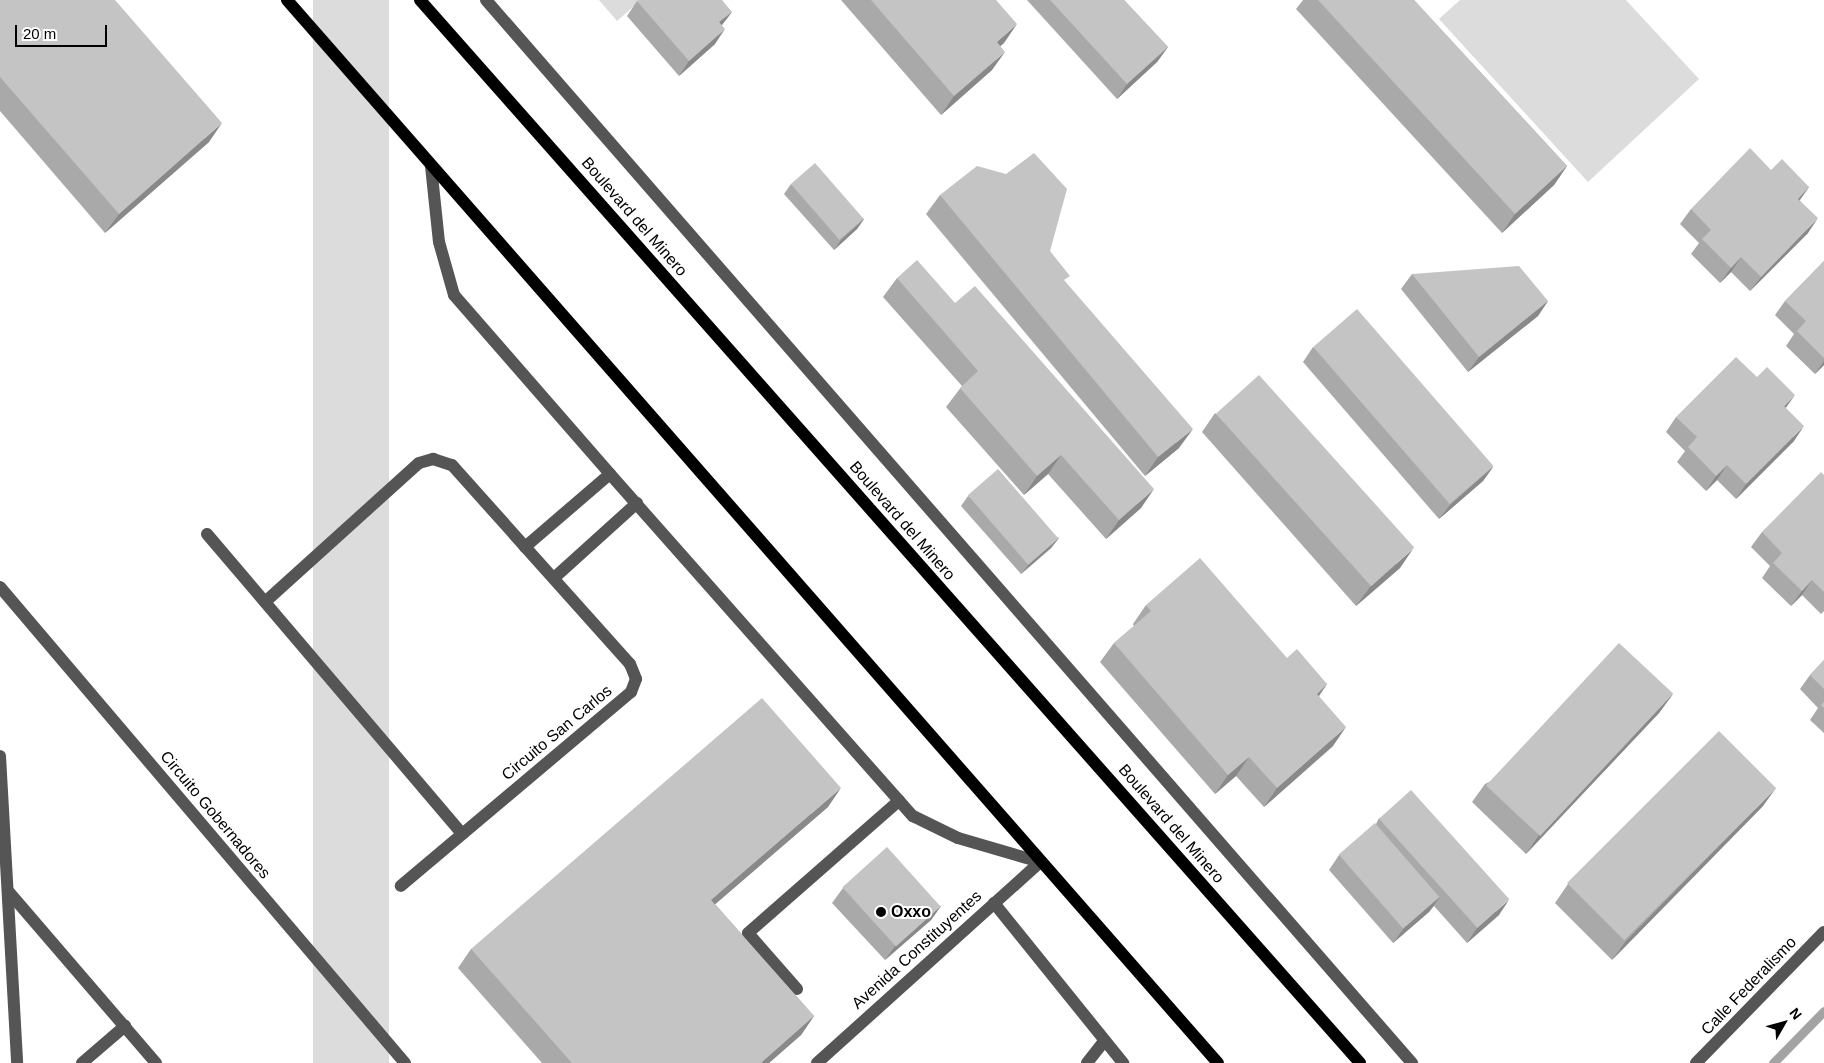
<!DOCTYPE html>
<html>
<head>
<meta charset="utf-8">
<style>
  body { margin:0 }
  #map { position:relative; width:1824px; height:1063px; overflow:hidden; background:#fff; font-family:Helvetica,sans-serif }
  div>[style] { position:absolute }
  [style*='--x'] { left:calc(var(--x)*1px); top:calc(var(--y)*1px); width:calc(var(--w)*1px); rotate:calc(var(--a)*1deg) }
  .green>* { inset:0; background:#dcdcdc; transform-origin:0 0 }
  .stream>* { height:9px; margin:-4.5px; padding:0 4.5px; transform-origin:4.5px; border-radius:4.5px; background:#a3a3a3 }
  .minor>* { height:12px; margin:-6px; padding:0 6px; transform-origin:6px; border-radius:6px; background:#555 }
  .major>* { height:12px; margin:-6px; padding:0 6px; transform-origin:6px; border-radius:6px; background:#000 }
  .wall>* { inset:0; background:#a9a9a9 }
  .shaded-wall>* { inset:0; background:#898989 }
  .building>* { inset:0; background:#c4c4c4; transform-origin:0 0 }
  .dots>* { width:14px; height:14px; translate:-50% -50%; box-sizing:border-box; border:2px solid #fff; border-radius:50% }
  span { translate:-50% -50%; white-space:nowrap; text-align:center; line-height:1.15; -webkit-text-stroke:4px #fff; paint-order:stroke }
  .street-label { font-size:16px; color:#000 }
  .poi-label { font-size:16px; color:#000; font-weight:700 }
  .left { translate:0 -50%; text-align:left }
  .north { position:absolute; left:1759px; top:998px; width:50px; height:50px; -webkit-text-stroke:4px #fff; paint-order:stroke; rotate:52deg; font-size:14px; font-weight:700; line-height:20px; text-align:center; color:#000 }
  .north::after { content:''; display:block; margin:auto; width:18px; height:22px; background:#000; clip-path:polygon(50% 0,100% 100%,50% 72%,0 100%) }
  .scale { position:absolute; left:15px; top:25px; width:92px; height:22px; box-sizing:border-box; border:2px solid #000; border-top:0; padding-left:6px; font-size:15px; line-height:18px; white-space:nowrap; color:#000; -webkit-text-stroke:4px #fff; paint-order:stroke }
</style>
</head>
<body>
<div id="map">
  <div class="green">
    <div style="left:313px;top:0;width:76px;height:1411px"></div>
    <div style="clip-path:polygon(599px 0,641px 0,617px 21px)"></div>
    <div style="clip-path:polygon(1460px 0,1626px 0,1699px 79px,1588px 182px,1439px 19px)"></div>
  </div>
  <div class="stream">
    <div style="--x:1773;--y:1063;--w:73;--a:-45.6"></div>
  </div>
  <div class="minor">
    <div style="--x:486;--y:0;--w:1410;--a:48.94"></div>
    <div style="--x:431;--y:166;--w:76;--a:84"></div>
    <div style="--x:439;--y:242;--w:55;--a:74.2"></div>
    <div style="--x:454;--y:295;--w:237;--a:48.9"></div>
    <div style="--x:610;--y:474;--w:457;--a:48.5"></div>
    <div style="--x:913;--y:816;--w:50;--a:26.1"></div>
    <div style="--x:958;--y:838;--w:85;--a:16.3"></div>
    <div style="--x:207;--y:534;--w:394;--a:49.6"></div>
    <div style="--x:525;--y:547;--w:112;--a:-40.7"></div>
    <div style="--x:554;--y:578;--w:112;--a:-42.1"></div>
    <div style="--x:0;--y:587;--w:625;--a:49.61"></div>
    <div style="--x:265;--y:602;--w:207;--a:-42.1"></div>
    <div style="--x:419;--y:463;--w:15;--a:-16"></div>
    <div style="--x:433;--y:459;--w:20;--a:18"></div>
    <div style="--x:452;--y:465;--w:267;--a:48.2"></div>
    <div style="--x:630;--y:664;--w:16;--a:68"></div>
    <div style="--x:636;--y:679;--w:14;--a:111"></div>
    <div style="--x:631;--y:692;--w:301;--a:139.9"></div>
    <div style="--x:0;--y:756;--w:307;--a:86.8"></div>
    <div style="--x:8;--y:891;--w:227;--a:49.3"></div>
    <div style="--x:994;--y:903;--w:206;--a:51.1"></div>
    <div style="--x:797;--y:989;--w:74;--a:-131.2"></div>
    <div style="--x:748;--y:933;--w:201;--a:-41.2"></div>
    <div style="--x:82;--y:1063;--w:57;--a:-40.7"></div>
    <div style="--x:817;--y:1063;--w:300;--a:-42"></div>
    <div style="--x:1087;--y:1063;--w:28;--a:-52"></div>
    <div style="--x:1696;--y:1063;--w:183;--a:-45.7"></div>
  </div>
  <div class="major">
    <div style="--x:287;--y:0;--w:1413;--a:48.79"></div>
    <div style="--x:420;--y:0;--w:1419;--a:48.51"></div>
  </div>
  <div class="wall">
    <div style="clip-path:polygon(0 0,209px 142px,105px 233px,0 111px)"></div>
    <div style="clip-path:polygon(841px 0,996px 0,1004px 43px,1000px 46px,992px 70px,941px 115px)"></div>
    <div style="clip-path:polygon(1027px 0,1124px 0,1168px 47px,1157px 62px,1117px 99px)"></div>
    <div style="clip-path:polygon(1303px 0,1414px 0,1567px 166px,1554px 185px,1502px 233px,1296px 9px)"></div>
    <div style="clip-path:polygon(637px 1px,732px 12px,722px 25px,715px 44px,679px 76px,627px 16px)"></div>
    <div style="clip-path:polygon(1771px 170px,1809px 187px,1800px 200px,1808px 233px,1750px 291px,1731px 272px,1720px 283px,1691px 254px,1699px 243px,1680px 224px,1691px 209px)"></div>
    <div style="clip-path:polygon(791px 184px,864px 219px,857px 229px,834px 250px,784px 194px)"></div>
    <div style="clip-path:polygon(940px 195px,1065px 282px,1179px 448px,1145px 476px,926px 214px)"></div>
    <div style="clip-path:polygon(1824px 261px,1824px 365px,1815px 374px,1786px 346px,1794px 334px,1775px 315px,1785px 301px)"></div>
    <div style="clip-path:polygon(1412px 274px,1548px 301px,1538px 316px,1468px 372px,1401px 289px)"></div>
    <div style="clip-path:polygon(897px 278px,955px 303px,1141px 508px,1106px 539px,1048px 474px,1024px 495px,946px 407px,962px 386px,883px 297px)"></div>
    <div style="clip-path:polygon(1313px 347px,1493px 467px,1483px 481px,1439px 519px,1303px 362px)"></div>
    <div style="clip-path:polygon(1786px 408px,1794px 441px,1736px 499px,1717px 480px,1706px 491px,1677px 462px,1685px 451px,1666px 432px,1676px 417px)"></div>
    <div style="clip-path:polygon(1215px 413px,1400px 568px,1356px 606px,1202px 432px)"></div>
    <div style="clip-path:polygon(1824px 475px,1824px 611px,1821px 614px,1802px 595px,1791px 606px,1762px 578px,1770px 566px,1751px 547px,1762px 532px)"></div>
    <div style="clip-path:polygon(968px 496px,1059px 538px,1051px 548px,1021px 574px,961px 506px)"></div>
    <div style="clip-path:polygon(1146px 605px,1327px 684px,1319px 696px,1333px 746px,1264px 807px,1236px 776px,1215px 794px,1100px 662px,1114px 643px,1134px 626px,1133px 624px)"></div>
    <div style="clip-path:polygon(1824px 660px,1824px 733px,1810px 720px,1818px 708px,1800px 689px,1810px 675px)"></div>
    <div style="clip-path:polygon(1673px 694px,1659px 713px,1526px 854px,1472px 802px,1485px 784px)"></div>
    <div style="clip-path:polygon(1763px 806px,1612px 960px,1555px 903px,1568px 884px)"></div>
    <div style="clip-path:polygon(828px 807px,715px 904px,814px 1016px,801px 1035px,769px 1063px,542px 1063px,458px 968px,471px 949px)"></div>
    <div style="clip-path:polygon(1379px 818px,1499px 915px,1467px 943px,1434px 906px,1429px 912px,1393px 943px,1329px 870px,1339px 855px,1376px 824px)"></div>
    <div style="clip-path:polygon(843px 888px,941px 906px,931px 920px,885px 960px,832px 903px)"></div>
  </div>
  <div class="shaded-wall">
    <div style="clip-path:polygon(732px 12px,721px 26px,719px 22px)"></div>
    <div style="clip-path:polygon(1017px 24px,1004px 43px,983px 61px,997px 42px)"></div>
    <div style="clip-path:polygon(725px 29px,715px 44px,679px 76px,689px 61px)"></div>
    <div style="clip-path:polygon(1168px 47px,1157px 62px,1117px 99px,1127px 84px)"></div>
    <div style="clip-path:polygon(1005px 52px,992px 70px,941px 115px,954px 96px)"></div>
    <div style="clip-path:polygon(222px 123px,209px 142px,105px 233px,119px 214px)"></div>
    <div style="clip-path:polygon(1567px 166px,1554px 185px,1502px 233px,1515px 214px)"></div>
    <div style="clip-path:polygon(1809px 187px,1799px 201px,1798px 199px)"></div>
    <div style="clip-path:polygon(1818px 218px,1808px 233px,1750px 291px,1761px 277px)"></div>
    <div style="clip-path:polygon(864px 219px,857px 229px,834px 250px,841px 240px)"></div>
    <div style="clip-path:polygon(1741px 257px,1731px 272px,1720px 283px,1731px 268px)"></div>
    <div style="clip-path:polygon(1548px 301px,1538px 316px,1468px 372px,1479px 357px)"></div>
    <div style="clip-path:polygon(1824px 361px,1824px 365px,1815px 374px)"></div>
    <div style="clip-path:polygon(1795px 395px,1785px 409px,1784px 406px)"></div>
    <div style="clip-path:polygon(1804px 426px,1794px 441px,1736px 499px,1746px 484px)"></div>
    <div style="clip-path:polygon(1193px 429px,1179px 448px,1145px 476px,1158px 457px)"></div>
    <div style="clip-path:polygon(1061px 455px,1048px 474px,1024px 495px,1037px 476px)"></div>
    <div style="clip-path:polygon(1727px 465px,1717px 480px,1706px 491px,1716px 476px)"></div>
    <div style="clip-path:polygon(1493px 467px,1483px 481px,1439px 519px,1450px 505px)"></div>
    <div style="clip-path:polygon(1154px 489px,1141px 508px,1106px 539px,1119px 520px)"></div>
    <div style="clip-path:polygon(1059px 538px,1051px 548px,1021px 574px,1029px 564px)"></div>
    <div style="clip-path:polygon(1413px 549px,1400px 568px,1356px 606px,1370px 587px)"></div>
    <div style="clip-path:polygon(1812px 580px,1802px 595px,1791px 606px,1802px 591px)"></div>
    <div style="clip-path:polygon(1327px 684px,1314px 703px,1317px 694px)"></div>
    <div style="clip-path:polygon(1673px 694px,1659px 713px,1526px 854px,1539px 835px)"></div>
    <div style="clip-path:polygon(1346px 727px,1333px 746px,1264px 807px,1277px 788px)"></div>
    <div style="clip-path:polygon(1249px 757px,1236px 776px,1215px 794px,1228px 775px)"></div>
    <div style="clip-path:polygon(841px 788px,828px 807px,698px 919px,711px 900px)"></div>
    <div style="clip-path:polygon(1776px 788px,1763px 806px,1612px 960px,1626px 941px)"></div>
    <div style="clip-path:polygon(1440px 897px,1429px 912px,1393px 943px,1404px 928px)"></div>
    <div style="clip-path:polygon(1509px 900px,1499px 915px,1467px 943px,1477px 928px)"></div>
    <div style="clip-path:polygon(941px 906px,931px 920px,885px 960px,895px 946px)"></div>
    <div style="clip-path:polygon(814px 1016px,801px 1035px,769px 1063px,761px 1063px)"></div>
  </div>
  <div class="building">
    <div style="clip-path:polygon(0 0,115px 0,222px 123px,119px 214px,0 77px)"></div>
    <div style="clip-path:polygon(639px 0,722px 0,732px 12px,719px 22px,725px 29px,689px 61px,637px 1px)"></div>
    <div style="clip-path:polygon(871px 0,996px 0,1017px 24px,997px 42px,1005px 52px,954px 96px)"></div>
    <div style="clip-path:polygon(1050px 0,1124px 0,1168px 47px,1127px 84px)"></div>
    <div style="clip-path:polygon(1318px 0,1414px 0,1567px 166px,1515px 214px)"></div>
    <div style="clip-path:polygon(1750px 148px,1771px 170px,1782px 159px,1809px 187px,1798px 199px,1818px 218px,1761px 277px,1741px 257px,1731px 268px,1702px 239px,1711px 230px,1691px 209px)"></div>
    <div style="clip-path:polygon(1034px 153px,1067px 189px,1050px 251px,1070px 276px,1064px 280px,1193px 429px,1158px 457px,940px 195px,977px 166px,1006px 174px)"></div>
    <div style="left:815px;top:163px;width:74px;height:32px;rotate:49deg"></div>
    <div style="clip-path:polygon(917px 260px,955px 303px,975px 286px,1154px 489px,1119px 520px,1061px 455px,1037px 476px,960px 388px,978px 371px,897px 278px)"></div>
    <div style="clip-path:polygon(1824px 261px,1824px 358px,1797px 331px,1806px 321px,1785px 301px)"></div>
    <div style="clip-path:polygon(1519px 266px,1548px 301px,1479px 357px,1412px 274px)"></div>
    <div style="left:1357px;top:309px;width:208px;height:58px;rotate:49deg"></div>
    <div style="clip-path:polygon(1736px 357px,1757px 377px,1767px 367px,1795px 395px,1784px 406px,1804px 426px,1746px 484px,1727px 465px,1716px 476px,1688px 447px,1697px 437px,1676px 417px)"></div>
    <div style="left:1259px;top:375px;width:232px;height:58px;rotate:48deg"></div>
    <div style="left:998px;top:469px;width:92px;height:40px;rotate:49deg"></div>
    <div style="clip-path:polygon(1821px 472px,1824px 475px,1824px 592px,1812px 580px,1802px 591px,1773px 563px,1782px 553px,1762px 532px)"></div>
    <div style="clip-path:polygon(1200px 558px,1287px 658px,1297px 649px,1327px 684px,1317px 694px,1346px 727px,1277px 788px,1249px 757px,1228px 775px,1114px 643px,1151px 611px,1146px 605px)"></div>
    <div style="left:1619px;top:643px;width:74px;height:195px;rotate:43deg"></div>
    <div style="clip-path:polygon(1824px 660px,1824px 689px,1810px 675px)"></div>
    <div style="clip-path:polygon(762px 698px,841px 788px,711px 900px,814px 1016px,761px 1063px,572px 1063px,471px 949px)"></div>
    <div style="clip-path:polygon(1824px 702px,1824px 708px,1821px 705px)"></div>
    <div style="left:1719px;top:731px;width:81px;height:215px;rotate:45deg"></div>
    <div style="left:1411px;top:790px;width:147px;height:43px;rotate:48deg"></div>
    <div style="left:1375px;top:823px;width:98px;height:48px;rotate:49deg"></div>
    <div style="left:887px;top:847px;width:80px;height:60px;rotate:48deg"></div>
  </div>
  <div class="dots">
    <div style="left:881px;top:912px;background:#000"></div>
  </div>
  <div class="street-label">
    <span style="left:634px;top:217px;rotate:49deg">Boulevard del Minero</span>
    <span style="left:902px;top:521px;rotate:49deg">Boulevard del Minero</span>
    <span style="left:557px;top:733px;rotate:-40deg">Circuito San Carlos</span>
    <span style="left:215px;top:815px;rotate:50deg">Circuito Gobernadores</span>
    <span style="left:1171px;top:824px;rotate:49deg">Boulevard del Minero</span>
    <span style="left:917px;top:950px;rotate:-42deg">Avenida Constituyentes</span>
    <span style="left:1749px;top:986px;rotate:-46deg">Calle Federalismo</span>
  </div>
  <div class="poi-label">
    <span class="left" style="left:891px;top:912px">Oxxo</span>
  </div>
  <div class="north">N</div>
  <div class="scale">20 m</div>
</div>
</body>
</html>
